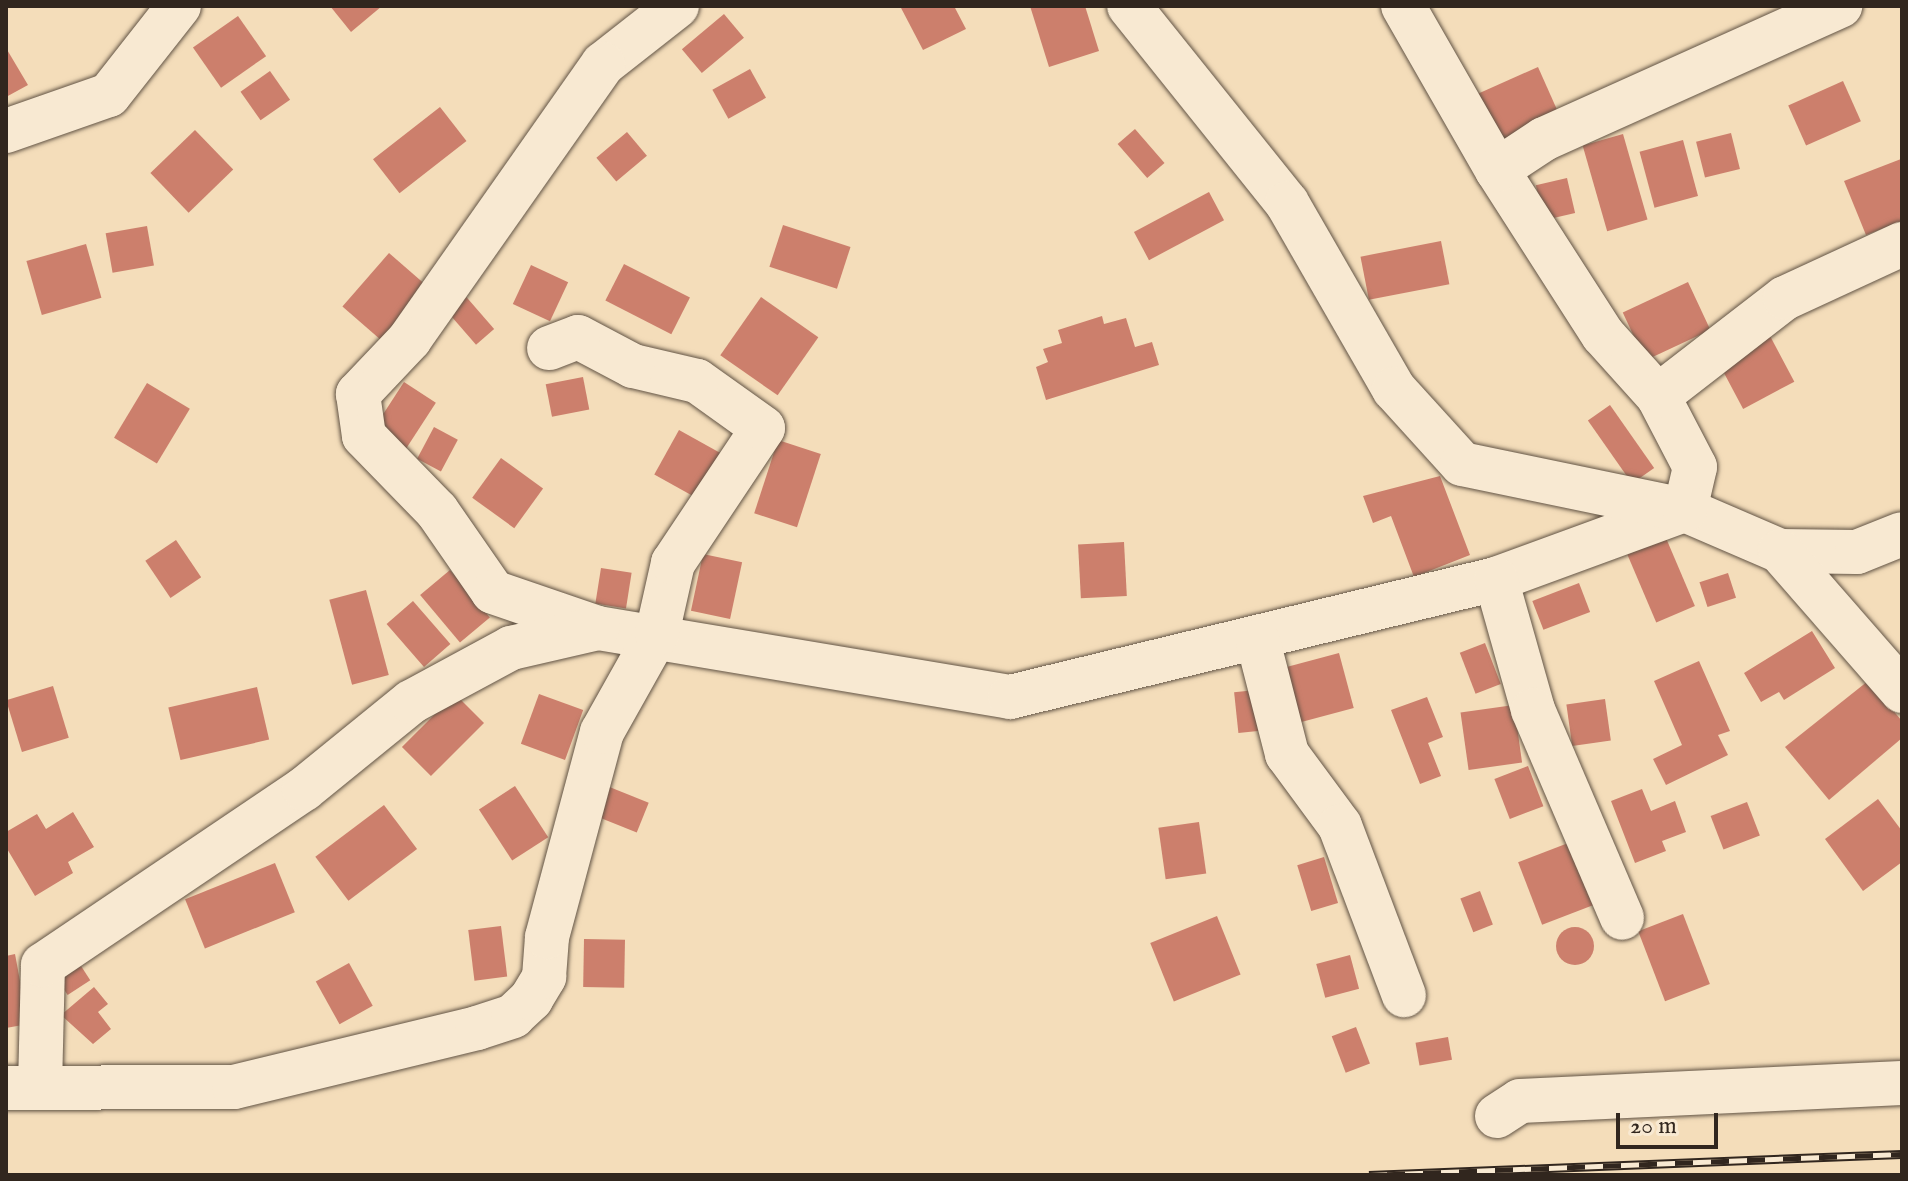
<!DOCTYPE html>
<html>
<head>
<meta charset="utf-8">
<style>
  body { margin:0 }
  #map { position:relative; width:1908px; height:1181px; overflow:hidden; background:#f4ddba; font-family:"IM FELL English",serif }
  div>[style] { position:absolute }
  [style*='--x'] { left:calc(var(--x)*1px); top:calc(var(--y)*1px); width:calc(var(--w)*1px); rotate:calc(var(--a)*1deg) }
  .building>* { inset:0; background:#cc7f6c; transform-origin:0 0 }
  .round { border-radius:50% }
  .roads { filter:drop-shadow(0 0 2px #625445) drop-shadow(0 0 2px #625445) }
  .minor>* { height:44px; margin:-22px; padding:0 22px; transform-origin:22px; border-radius:22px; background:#f8e9d2 }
  .rail>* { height:9px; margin-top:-4.5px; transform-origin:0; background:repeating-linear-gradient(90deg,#f8e9d2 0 18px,#31261e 0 36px); box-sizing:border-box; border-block:2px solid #31261e }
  span { translate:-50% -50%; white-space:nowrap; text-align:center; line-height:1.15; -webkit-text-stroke:7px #f8e9d2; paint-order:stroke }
  .frame { position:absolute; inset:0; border:8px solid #31261e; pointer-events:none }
  .scale { position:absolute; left:1616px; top:1113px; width:102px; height:36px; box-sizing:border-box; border:4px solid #31261e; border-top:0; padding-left:10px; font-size:24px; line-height:28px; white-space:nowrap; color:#31261e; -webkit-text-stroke:6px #f8e9d2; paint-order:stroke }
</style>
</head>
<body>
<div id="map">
  <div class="building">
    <div style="clip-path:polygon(330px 6px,382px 6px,351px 32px)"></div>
    <div style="clip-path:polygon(900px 6px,954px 6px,966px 29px,923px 50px)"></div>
    <div style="clip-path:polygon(1030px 6px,1085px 6px,1099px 51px,1049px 67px)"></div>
    <div style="left:724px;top:14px;width:31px;height:55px;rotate:50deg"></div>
    <div style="left:238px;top:16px;width:49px;height:55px;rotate:55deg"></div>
    <div style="clip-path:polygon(6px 48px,28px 85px,6px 97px)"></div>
    <div style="left:1538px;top:67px;width:52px;height:67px;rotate:66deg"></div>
    <div style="left:750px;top:69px;width:33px;height:43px;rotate:61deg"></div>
    <div style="left:270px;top:71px;width:35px;height:36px;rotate:55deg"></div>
    <div style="left:1843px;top:81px;width:44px;height:60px;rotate:66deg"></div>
    <div style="left:440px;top:107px;width:43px;height:85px;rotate:52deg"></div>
    <div style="left:1135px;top:129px;width:45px;height:23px;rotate:49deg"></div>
    <div style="left:195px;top:130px;width:55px;height:62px;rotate:46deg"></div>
    <div style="left:627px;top:132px;width:31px;height:40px;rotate:50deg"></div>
    <div style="left:1731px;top:133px;width:37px;height:36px;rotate:76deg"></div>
    <div style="left:1623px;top:134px;width:89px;height:42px;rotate:74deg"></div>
    <div style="left:1683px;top:140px;width:58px;height:45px;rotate:75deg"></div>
    <div style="clip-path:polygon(1901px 159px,1902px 221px,1866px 235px,1844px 181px)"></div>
    <div style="left:1567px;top:178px;width:36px;height:32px;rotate:77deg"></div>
    <div style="left:1209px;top:192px;width:32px;height:85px;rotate:62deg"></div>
    <div style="left:783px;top:225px;width:71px;height:44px;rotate:18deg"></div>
    <div style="left:147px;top:226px;width:40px;height:42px;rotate:80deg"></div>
    <div style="left:1441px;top:241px;width:44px;height:82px;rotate:79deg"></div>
    <div style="left:86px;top:244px;width:56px;height:62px;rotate:74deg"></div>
    <div style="left:389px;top:253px;width:56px;height:71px;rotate:41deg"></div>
    <div style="left:624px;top:264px;width:74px;height:41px;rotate:27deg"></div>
    <div style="left:531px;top:265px;width:41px;height:43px;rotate:25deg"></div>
    <div style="left:1688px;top:282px;width:53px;height:72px;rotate:65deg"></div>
    <div style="left:462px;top:292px;width:49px;height:24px;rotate:49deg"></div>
    <div style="left:761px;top:297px;width:70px;height:71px;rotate:35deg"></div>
    <div style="clip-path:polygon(1102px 316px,1104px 324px,1126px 318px,1135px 347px,1152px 342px,1159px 365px,1046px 400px,1036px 367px,1048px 362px,1043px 349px,1062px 343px,1058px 330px)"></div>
    <div style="left:1769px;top:334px;width:54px;height:58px;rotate:62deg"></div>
    <div style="left:583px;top:377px;width:33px;height:38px;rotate:79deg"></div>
    <div style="left:404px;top:382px;width:38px;height:56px;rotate:33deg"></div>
    <div style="left:147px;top:383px;width:50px;height:64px;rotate:31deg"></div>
    <div style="left:1610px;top:405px;width:77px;height:27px;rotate:55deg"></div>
    <div style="left:434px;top:427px;width:27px;height:36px;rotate:28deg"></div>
    <div style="left:679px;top:430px;width:56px;height:51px;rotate:29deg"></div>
    <div style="left:778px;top:440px;width:45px;height:77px;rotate:18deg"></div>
    <div style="left:501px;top:458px;width:52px;height:49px;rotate:36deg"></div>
    <div style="clip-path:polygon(1440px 476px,1470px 555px,1414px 577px,1391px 516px,1373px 523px,1363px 496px)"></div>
    <div style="left:1666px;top:538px;width:74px;height:42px;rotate:67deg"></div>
    <div style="left:176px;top:540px;width:45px;height:37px;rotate:56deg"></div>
    <div style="left:1124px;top:542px;width:54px;height:46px;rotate:87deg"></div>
    <div style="left:703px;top:554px;width:40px;height:58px;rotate:12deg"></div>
    <div style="left:601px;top:568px;width:31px;height:36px;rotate:9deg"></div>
    <div style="left:450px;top:570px;width:62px;height:39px;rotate:50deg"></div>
    <div style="left:1728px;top:573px;width:26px;height:30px;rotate:72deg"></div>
    <div style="left:1579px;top:583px;width:31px;height:50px;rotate:69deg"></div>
    <div style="left:366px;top:590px;width:88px;height:38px;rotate:75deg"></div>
    <div style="left:413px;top:601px;width:57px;height:35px;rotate:49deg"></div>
    <div style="clip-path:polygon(1812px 631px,1835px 668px,1784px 700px,1779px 692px,1761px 702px,1744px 673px)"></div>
    <div style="left:1485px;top:643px;width:44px;height:27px;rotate:69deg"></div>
    <div style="left:1339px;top:653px;width:57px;height:61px;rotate:75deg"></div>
    <div style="clip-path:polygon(1699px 661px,1730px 731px,1718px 735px,1728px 755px,1666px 785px,1653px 759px,1682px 745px,1654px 681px)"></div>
    <div style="clip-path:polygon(1868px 681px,1902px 721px,1902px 738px,1829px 800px,1785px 747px)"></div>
    <div style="left:53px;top:686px;width:54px;height:49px;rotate:73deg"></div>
    <div style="left:257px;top:687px;width:54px;height:91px;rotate:77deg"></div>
    <div style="left:1256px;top:690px;width:41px;height:22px;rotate:84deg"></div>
    <div style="left:455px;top:694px;width:41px;height:75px;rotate:45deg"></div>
    <div style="left:539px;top:694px;width:47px;height:53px;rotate:20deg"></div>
    <div style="clip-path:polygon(1427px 697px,1443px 737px,1428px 743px,1441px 776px,1420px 784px,1391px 710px)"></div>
    <div style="left:1605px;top:699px;width:42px;height:39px;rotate:82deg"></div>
    <div style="left:1514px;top:705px;width:58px;height:54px;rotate:82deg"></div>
    <div style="left:1528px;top:766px;width:43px;height:36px;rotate:69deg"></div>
    <div style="left:515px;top:786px;width:61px;height:43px;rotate:57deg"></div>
    <div style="left:607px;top:786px;width:45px;height:32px;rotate:22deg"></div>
    <div style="clip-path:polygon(1642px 789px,1651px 811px,1675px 801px,1686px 832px,1662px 841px,1666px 851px,1635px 863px,1611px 801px)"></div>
    <div style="clip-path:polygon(1878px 799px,1902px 831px,1902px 862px,1863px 891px,1825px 839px)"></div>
    <div style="left:1747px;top:802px;width:36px;height:39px;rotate:69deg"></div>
    <div style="left:384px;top:805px;width:55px;height:86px;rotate:53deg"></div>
    <div style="clip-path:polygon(73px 812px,94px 847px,68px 862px,73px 873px,35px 896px,6px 847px,6px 832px,37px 814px,46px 829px)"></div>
    <div style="left:1199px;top:822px;width:52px;height:41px;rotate:82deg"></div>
    <div style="left:1576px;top:840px;width:67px;height:62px;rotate:69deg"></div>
    <div style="left:1324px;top:857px;width:48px;height:28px;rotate:73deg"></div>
    <div style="left:275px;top:863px;width:53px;height:97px;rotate:68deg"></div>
    <div style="left:1480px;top:891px;width:36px;height:21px;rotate:69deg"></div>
    <div style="left:1683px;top:914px;width:75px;height:48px;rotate:69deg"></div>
    <div style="left:1217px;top:916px;width:63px;height:72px;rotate:68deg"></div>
    <div style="left:501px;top:926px;width:51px;height:33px;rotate:83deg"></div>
    <div class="round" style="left:1556px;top:927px;width:38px;height:38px"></div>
    <div style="left:584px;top:939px;width:41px;height:48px;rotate:1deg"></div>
    <div style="clip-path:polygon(15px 954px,28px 1024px,6px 1028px,6px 956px)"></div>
    <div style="left:1350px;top:955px;width:35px;height:35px;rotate:75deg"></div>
    <div style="left:349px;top:963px;width:49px;height:38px;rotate:61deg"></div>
    <div style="left:81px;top:966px;width:17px;height:27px;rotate:57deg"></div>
    <div style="clip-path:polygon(94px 987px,108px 1004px,98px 1012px,111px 1029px,93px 1044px,61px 1015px)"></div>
    <div style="left:1356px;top:1027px;width:39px;height:26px;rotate:69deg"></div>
    <div style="left:1448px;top:1037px;width:23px;height:33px;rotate:80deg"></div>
  </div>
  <div class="roads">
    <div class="minor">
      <div style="--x:677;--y:6;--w:94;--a:141.9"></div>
      <div style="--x:603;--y:64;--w:336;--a:125.1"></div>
      <div style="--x:410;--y:339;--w:76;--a:133.4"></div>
      <div style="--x:358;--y:394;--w:42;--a:81.9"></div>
      <div style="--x:364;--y:436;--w:105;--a:45.8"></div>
      <div style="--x:437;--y:511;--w:98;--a:55.3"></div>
      <div style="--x:493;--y:592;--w:111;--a:18.9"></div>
      <div style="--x:598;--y:628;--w:418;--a:9.5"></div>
      <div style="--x:1010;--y:697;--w:500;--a:-13.65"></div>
      <div style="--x:1496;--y:579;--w:201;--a:-20.1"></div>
      <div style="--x:1685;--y:510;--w:103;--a:23.3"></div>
      <div style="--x:1780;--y:551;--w:77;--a:0.7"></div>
      <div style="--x:1857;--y:552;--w:48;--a:-21.8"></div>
      <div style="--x:1129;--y:6;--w:253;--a:51.3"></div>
      <div style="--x:1287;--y:203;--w:215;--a:60.1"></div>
      <div style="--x:1394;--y:389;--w:101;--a:47.8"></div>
      <div style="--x:1462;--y:464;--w:228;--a:11.7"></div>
      <div style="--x:1685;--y:510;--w:44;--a:-76.9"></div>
      <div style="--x:1695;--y:467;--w:80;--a:-117.5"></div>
      <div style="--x:1658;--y:396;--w:82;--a:-132"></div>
      <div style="--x:1603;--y:335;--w:196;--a:-122.7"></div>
      <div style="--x:1497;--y:170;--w:189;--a:-119.8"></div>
      <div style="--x:6;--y:131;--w:109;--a:-19.3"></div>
      <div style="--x:109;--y:95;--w:113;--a:-51.8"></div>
      <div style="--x:1497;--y:170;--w:56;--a:-33.4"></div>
      <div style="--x:1544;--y:139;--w:325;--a:-24.2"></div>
      <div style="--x:1658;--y:396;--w:160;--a:-37.7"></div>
      <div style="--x:1785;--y:298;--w:129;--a:-24.8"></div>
      <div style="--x:1780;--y:551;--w:186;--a:48.9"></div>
      <div style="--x:1496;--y:579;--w:136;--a:74.2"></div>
      <div style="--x:1533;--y:710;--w:226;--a:66.8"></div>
      <div style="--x:1258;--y:641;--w:117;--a:75.6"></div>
      <div style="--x:1287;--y:754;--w:89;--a:53.6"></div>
      <div style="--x:1340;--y:826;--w:181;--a:69.3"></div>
      <div style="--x:40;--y:1087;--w:122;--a:-88.6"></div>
      <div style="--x:43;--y:965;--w:315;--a:-34"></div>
      <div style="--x:304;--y:789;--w:138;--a:-39.1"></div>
      <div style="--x:411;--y:702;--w:114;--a:-28.4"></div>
      <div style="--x:511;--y:648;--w:89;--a:-12.9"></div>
      <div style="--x:6;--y:1088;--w:228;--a:-0.3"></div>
      <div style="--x:234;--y:1087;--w:250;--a:-13.6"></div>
      <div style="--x:477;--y:1028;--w:38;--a:-18"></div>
      <div style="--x:513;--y:1016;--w:25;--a:-43"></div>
      <div style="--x:531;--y:999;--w:26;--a:-59"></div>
      <div style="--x:544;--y:977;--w:40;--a:-85.7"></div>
      <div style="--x:547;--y:937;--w:212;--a:-75"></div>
      <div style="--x:602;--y:732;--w:112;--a:-60.7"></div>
      <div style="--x:657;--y:634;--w:73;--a:-77.3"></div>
      <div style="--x:673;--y:563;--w:162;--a:-56.3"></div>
      <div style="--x:763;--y:428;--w:81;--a:-144.5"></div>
      <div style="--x:697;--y:381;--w:66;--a:-166.8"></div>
      <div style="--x:633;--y:366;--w:62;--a:-152.2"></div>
      <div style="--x:578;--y:337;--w:31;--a:159"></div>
      <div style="--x:1497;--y:1116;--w:27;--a:-33"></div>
      <div style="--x:1520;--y:1101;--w:382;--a:-2.7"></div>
    </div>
  </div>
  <div class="rail">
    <div style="--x:1369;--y:1175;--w:533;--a:-2.26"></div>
  </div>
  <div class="frame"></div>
  <div class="scale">20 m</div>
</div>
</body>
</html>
